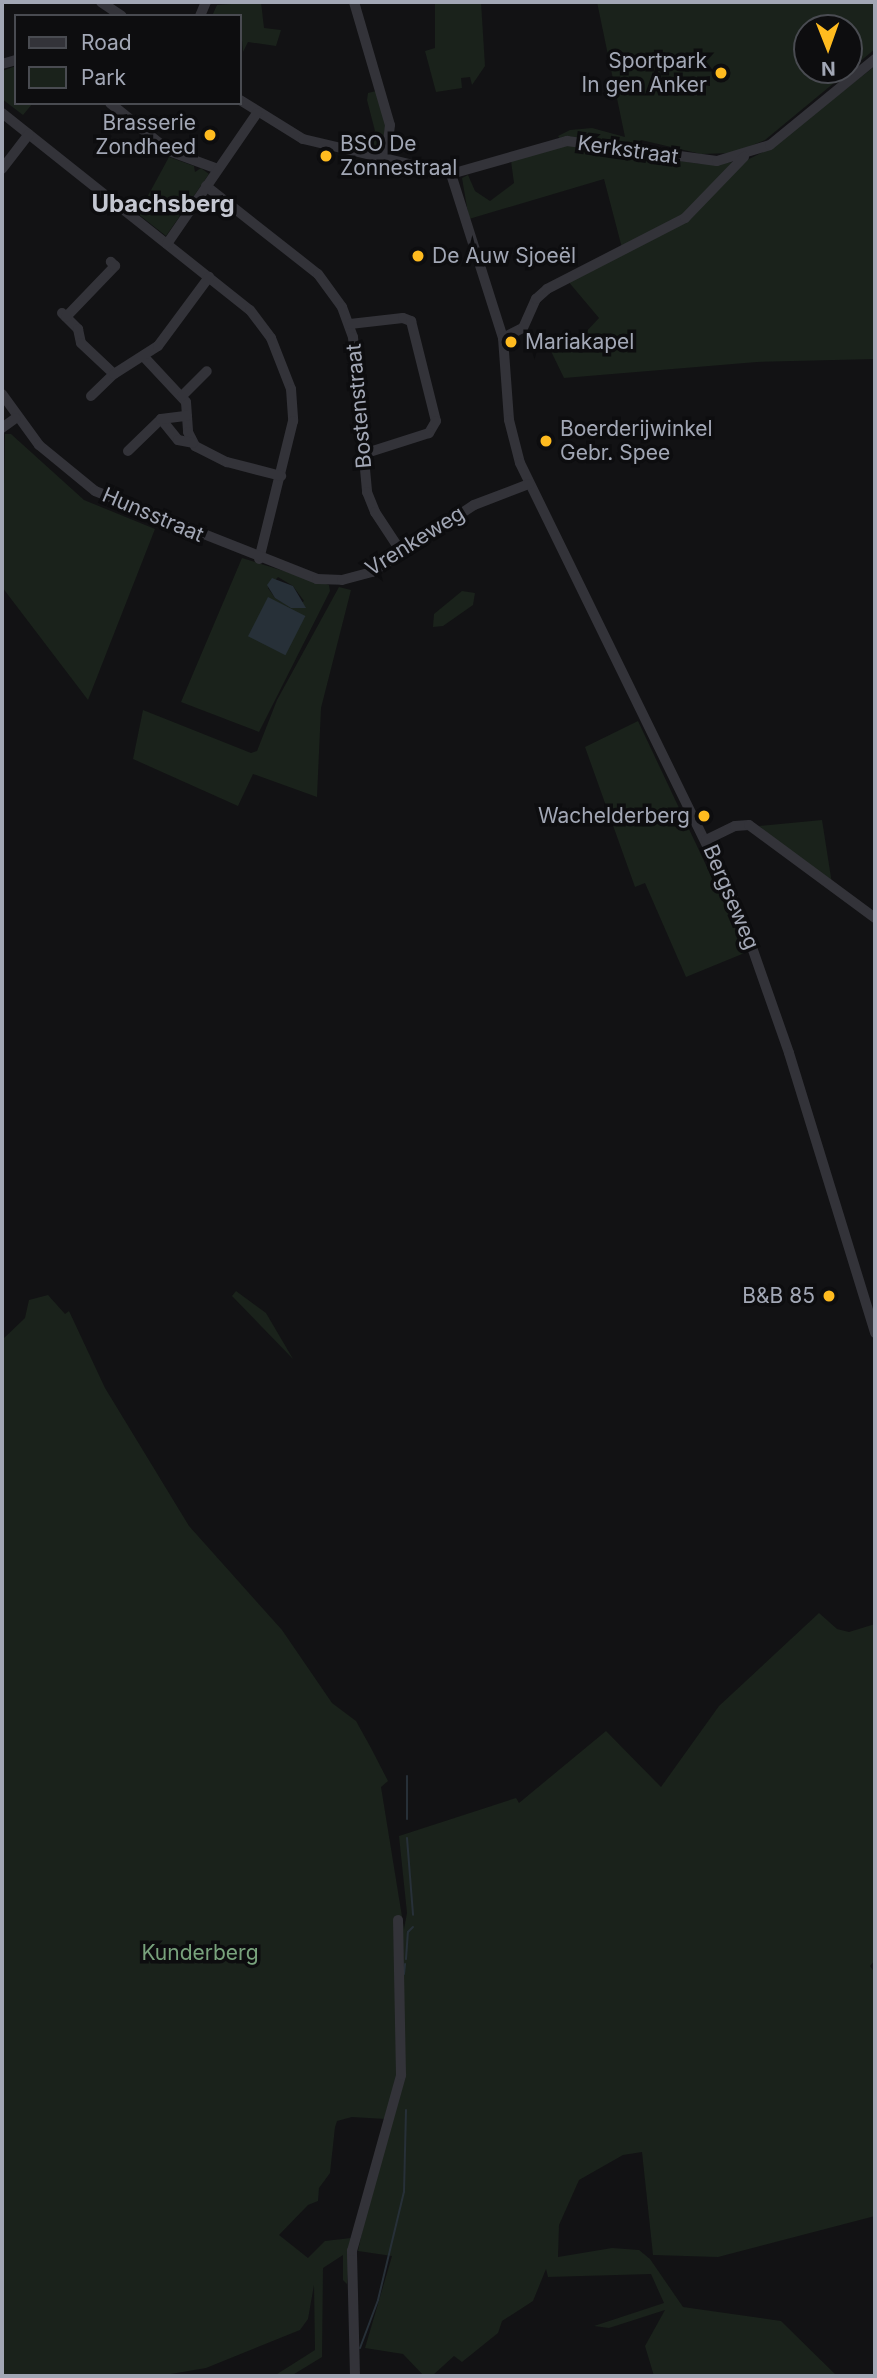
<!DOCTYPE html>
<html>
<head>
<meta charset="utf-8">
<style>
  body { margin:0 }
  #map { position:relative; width:877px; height:2378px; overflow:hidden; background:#121214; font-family:Inter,sans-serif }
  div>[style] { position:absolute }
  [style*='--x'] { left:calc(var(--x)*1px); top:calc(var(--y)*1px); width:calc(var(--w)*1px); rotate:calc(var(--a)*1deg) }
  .green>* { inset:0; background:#1a221b }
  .water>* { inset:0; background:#273038; transform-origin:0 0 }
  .stream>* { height:2px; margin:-1px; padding:0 1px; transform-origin:1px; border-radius:1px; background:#273038 }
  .minor>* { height:10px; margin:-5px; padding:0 5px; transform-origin:5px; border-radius:5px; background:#333339 }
  .dots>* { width:19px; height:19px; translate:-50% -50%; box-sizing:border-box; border:4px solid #0d0d0f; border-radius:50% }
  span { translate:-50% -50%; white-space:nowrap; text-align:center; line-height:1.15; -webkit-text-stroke:7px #0d0d0f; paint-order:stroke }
  .poi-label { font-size:21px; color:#a2a7b5 }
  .right { translate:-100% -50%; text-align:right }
  .left { translate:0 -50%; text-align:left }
  .street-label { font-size:21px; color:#a2a7b5 }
  .park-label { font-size:21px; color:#78a27c }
  .quarter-label { font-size:24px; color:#c4c7d1; font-weight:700 }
  .frame { position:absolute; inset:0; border:4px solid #a2a7b5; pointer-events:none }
  .legend { position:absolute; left:14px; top:14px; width:228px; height:91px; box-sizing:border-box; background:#0d0d0f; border:2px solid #494b51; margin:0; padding:9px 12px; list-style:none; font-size:21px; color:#a2a7b5 }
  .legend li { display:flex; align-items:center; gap:14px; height:35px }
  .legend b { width:35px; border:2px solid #494b51 }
  .north { position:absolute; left:793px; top:14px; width:70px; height:70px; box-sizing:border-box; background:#0d0d0f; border:2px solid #494b51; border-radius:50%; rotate:179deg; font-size:19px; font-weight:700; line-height:28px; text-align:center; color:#a2a7b5 }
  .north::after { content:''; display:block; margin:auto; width:24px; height:32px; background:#ffbb1f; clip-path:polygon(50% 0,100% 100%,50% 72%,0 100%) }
</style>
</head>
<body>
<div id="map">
  <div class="green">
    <div style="clip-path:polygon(261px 2px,264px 28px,281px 30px,276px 46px,248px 42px,243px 52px,240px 16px,212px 16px,217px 5px)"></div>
    <div style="clip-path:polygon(435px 2px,481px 2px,485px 66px,472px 85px,470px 77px,461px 78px,462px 88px,436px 92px,425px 51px,435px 48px)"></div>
    <div style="clip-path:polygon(evenodd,597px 2px,875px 2px,875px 49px,765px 140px,733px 153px,701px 154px,641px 140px,635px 146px,560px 139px,558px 136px,570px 130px,592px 128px,625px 137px,597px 2px,807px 28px,849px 28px,849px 70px,807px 70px,807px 28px)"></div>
    <div style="clip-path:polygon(16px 66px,16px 103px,33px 103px,23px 115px,2px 99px,2px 71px)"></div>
    <div style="clip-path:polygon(875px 66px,875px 359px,757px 362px,564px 378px,547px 343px,584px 334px,599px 318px,567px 280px,667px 232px,741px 163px,769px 149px)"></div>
    <div style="clip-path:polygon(376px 91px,386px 122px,381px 155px,361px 151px,362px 142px,375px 131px,367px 100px,368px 93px)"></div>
    <div style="clip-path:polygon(566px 144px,701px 164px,736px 162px,690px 213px,622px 248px,604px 179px,469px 219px,462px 178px,468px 175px,475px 191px,490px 201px,514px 183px,511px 161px)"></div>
    <div style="clip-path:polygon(169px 157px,194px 166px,195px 172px,201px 168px,209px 174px,166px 236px,138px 214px)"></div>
    <div style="clip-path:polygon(5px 434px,11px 434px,84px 500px,155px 529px,88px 700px,2px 587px)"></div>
    <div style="clip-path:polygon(evenodd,242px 558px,329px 585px,330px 591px,259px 732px,181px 702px,242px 558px,278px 577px,293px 586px,304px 601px,292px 608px,275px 598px,268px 588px,278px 577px)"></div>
    <div style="clip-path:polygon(339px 587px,351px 590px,321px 708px,317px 797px,253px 774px,238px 806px,133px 759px,143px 710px,251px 753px,257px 751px,277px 700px)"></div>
    <div style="clip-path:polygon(462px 591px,475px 593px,473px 605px,443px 626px,433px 627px,434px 614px)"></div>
    <div style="clip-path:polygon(638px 721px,747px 952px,686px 977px,645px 883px,635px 887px,585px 747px)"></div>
    <div style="clip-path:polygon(822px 820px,832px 884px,759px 826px)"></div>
    <div style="clip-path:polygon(236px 1291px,266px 1313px,293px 1359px,232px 1296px)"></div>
    <div style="clip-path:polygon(48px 1295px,65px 1314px,69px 1311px,105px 1388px,189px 1526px,282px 1630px,332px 1703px,356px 1721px,371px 1748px,388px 1781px,381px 1787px,404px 1929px,407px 1913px,399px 1836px,516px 1798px,519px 1803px,606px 1731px,661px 1787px,719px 1706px,819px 1613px,837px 1629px,849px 1632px,875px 1624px,875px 1960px,870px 1966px,875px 1973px,875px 2216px,718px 2257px,653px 2255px,642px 2152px,623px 2155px,579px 2180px,559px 2225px,558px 2257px,612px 2248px,639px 2250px,650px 2259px,683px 2307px,781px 2321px,837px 2376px,654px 2376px,645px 2346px,665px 2310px,609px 2328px,594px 2326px,664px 2303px,651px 2274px,548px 2277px,546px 2269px,533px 2301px,502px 2321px,498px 2333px,462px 2362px,454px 2356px,432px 2376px,424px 2376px,403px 2354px,365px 2348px,392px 2256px,358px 2251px,386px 2119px,352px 2117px,337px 2121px,335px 2127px,330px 2173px,319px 2188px,318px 2201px,308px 2205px,279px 2235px,308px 2258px,325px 2241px,351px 2238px,347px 2284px,343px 2280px,343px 2255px,323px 2268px,322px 2357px,291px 2376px,274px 2376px,315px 2350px,314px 2285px,308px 2319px,300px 2330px,206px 2368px,159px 2376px,2px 2376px,2px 1340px,25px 1318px,29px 1300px)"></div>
  </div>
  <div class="water">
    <div style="clip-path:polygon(272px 578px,293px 586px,306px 608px,291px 608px,275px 598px,267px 585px)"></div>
    <div style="left:268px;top:597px;width:42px;height:44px;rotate:27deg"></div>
  </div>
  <div class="stream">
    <div style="--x:407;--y:1776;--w:43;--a:90"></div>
    <div style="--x:407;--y:1838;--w:77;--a:85.5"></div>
    <div style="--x:406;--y:1959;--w:27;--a:-86"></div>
    <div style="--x:408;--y:1932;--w:7;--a:-45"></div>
    <div style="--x:404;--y:1974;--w:10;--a:-84"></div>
    <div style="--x:360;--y:2348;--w:51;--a:-69.4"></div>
    <div style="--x:378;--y:2300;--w:111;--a:-76.5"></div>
    <div style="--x:404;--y:2192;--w:82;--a:-88.6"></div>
  </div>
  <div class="minor">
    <div style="--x:101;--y:2;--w:25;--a:34"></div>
    <div style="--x:354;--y:2;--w:128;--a:73.7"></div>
    <div style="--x:390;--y:125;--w:35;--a:97"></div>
    <div style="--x:200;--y:16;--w:15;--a:-67"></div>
    <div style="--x:2;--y:64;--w:15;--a:-16"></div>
    <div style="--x:240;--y:100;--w:74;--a:31.8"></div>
    <div style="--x:303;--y:139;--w:152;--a:13.3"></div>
    <div style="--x:451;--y:174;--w:121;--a:-15.9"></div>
    <div style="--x:567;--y:141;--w:151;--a:7.6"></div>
    <div style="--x:717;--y:161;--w:55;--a:-16.8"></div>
    <div style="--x:770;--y:145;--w:136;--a:-39.3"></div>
    <div style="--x:110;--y:103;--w:76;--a:39.1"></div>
    <div style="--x:169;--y:151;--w:52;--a:20.2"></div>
    <div style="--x:2;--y:113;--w:317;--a:38.5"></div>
    <div style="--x:250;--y:310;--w:35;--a:53"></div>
    <div style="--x:271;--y:338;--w:55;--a:68.6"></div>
    <div style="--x:291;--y:389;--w:32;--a:86"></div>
    <div style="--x:293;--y:421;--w:142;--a:103.8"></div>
    <div style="--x:2;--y:169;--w:44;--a:-52.4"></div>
    <div style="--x:451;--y:174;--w:172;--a:72.4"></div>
    <div style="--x:503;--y:338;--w:82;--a:85.8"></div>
    <div style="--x:509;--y:420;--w:44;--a:75.7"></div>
    <div style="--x:520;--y:463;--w:501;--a:63.95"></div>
    <div style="--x:740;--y:913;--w:148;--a:70.7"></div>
    <div style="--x:789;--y:1053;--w:293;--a:72.9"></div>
    <div style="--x:206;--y:186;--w:142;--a:38.2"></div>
    <div style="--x:318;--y:274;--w:41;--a:54"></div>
    <div style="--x:342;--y:307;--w:32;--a:70"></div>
    <div style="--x:353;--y:337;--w:156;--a:84.8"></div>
    <div style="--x:367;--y:492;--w:22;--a:68"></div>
    <div style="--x:375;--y:512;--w:49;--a:56.6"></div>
    <div style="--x:167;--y:244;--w:159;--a:-55.5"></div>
    <div style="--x:62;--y:313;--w:23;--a:45"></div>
    <div style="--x:78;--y:329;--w:14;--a:78"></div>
    <div style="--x:81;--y:343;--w:45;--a:43.2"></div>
    <div style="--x:66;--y:317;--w:71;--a:-46.1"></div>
    <div style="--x:115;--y:266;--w:6;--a:-135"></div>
    <div style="--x:350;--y:324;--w:53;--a:-6.5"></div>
    <div style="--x:403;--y:318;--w:9;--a:21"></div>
    <div style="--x:411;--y:321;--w:103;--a:76"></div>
    <div style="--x:436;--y:421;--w:14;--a:120"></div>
    <div style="--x:429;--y:433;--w:69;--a:162.3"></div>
    <div style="--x:503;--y:338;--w:22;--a:-27"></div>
    <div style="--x:523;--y:328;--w:32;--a:-66"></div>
    <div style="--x:536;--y:299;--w:15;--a:-42"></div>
    <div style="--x:547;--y:289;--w:155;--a:-27.2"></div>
    <div style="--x:685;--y:218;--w:85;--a:-46"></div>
    <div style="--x:145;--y:358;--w:60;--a:47"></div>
    <div style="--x:186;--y:402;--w:30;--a:86"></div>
    <div style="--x:188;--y:432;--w:16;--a:63"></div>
    <div style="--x:195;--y:446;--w:36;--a:27"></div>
    <div style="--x:227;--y:462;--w:56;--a:14.5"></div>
    <div style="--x:2;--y:394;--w:63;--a:54"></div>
    <div style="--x:39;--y:445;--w:72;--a:39.4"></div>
    <div style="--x:95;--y:491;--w:239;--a:21.6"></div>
    <div style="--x:317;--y:579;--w:25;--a:2"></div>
    <div style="--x:342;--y:580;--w:31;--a:-15"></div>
    <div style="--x:372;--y:572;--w:122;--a:-33.3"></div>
    <div style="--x:474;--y:505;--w:59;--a:-20.9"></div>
    <div style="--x:91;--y:396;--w:32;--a:-44"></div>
    <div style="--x:114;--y:374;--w:52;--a:-32.5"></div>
    <div style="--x:158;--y:346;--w:86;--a:-53.5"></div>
    <div style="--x:182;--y:396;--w:35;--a:-45"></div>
    <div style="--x:161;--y:419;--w:27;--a:51"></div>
    <div style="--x:178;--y:440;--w:15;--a:11"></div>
    <div style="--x:2;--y:428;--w:17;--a:-36"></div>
    <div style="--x:128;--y:451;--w:46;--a:-44.1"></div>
    <div style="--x:161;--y:419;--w:26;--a:-7"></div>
    <div style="--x:706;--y:840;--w:32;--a:-26"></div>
    <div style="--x:735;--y:826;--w:14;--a:-4"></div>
    <div style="--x:749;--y:825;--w:157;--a:36.4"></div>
    <div style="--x:355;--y:2376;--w:125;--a:-91.4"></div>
    <div style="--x:352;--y:2251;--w:183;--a:-74.4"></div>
    <div style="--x:401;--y:2075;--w:155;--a:-91.1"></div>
  </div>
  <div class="dots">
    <div style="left:721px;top:73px;background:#ffbb1f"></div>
    <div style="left:210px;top:135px;background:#ffbb1f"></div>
    <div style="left:326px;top:156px;background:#ffbb1f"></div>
    <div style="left:418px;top:256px;background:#ffbb1f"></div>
    <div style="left:511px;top:342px;background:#ffbb1f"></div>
    <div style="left:546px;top:441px;background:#ffbb1f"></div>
    <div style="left:704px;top:816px;background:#ffbb1f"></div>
    <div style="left:829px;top:1296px;background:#ffbb1f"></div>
  </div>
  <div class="poi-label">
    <span class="right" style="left:707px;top:73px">Sportpark<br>In gen Anker</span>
    <span class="right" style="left:196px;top:135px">Brasserie<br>Zondheed</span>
    <span class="left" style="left:340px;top:156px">BSO De<br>Zonnestraal</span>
    <span class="left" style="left:432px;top:256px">De Auw Sjoeël</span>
    <span class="left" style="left:525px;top:342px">Mariakapel</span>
    <span class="left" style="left:560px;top:441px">Boerderijwinkel<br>Gebr. Spee</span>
    <span class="right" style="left:690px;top:816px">Wachelderberg</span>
    <span class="right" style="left:815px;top:1296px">B&amp;B 85</span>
  </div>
  <div class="street-label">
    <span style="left:628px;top:150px;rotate:8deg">Kerkstraat</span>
    <span style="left:359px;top:406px;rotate:-95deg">Bostenstraat</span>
    <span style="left:153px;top:515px;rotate:23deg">Hunsstraat</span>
    <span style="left:415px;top:541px;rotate:-32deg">Vrenkeweg</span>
    <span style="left:731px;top:897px;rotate:67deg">Bergseweg</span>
  </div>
  <div class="park-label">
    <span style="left:200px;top:1953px">Kunderberg</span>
  </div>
  <div class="quarter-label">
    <span style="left:163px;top:204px">Ubachsberg</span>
  </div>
  <div class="frame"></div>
  <ul class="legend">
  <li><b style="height:9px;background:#333339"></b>Road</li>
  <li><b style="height:19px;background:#1a221b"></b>Park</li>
  </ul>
  <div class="north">N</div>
</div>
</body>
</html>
